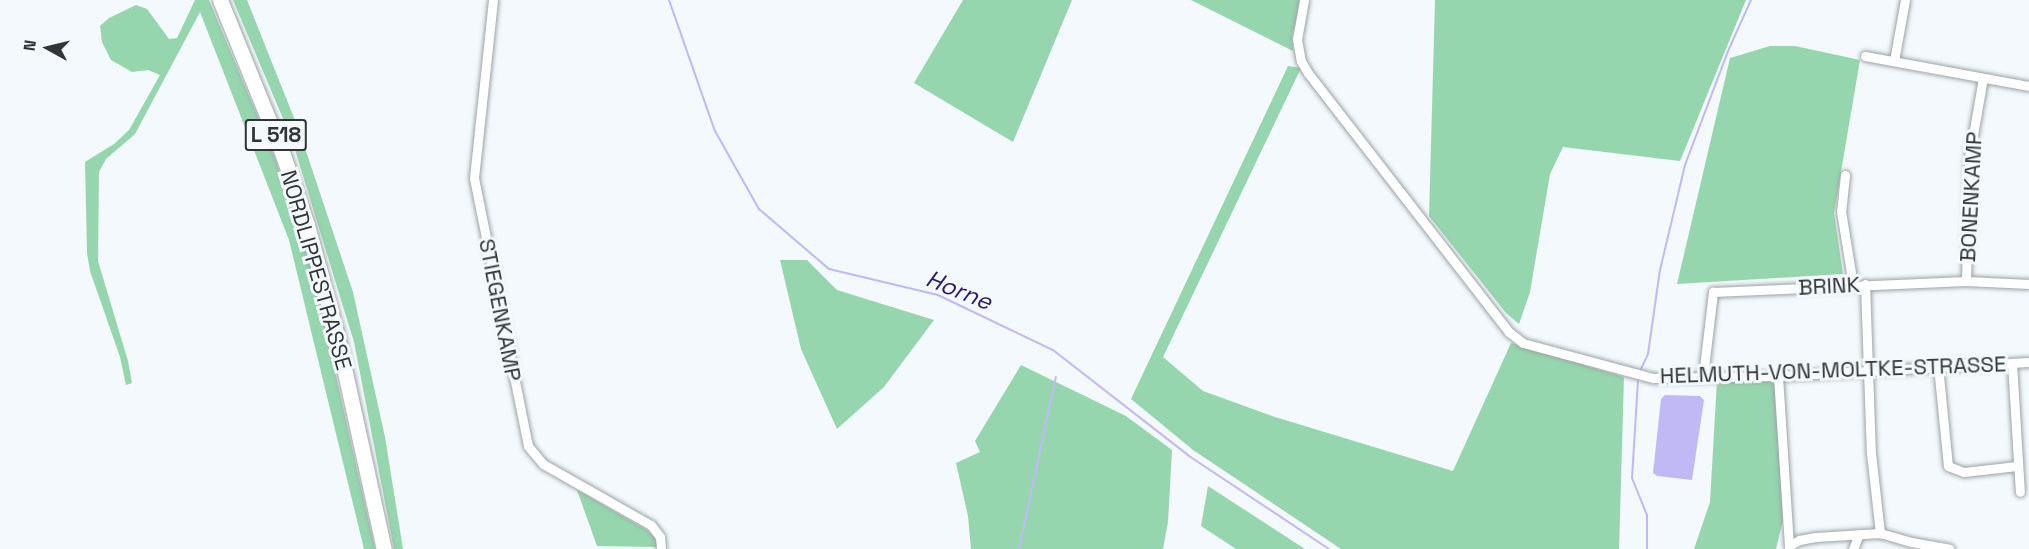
<!DOCTYPE html>
<html>
<head>
<meta charset="utf-8">
<style>
  body { margin:0 }
  #map { position:relative; width:2029px; height:549px; overflow:hidden; background:#f3f9fc; font-family:"Space Grotesk",sans-serif }
  div>[style] { position:absolute }
  [style*='--x'] { left:calc(var(--x)*1px); top:calc(var(--y)*1px); width:calc(var(--w)*1px); rotate:calc(var(--a)*1deg) }
  .green>* { inset:0; background:#96d6ae }
  .water>* { inset:0; background:#c0b9f5 }
  .stream>* { height:2px; margin:-1px; padding:0 1px; transform-origin:1px; border-radius:1px; background:#c0b9f5 }
  .roads { filter:drop-shadow(0 0 2px #9da3a5) drop-shadow(0 0 2px #9da3a5) }
  .minor>* { height:9px; margin:-4.5px; padding:0 4.5px; transform-origin:4.5px; border-radius:4.5px; background:#fff }
  .primary>* { height:15px; margin:-7.5px; padding:0 7.5px; transform-origin:7.5px; border-radius:7.5px; background:#fff }
  span { translate:-50% -50%; white-space:nowrap; text-align:center; line-height:1.15; -webkit-text-stroke:6px #f3f9fc; paint-order:stroke }
  .shield-label span { padding:2px 4px; background:#f3f9fc; border:2px solid; border-radius:4px; -webkit-text-stroke-width:0 }
  .shield-label { font-size:21px; color:#323536; font-weight:700 }
  .street-label { font-size:22px; color:#323536 }
  .water-label { font-size:24px; color:#30186b; font-style:italic }
  .north { position:absolute; left:18px; top:18px; width:60px; height:60px; -webkit-text-stroke:4px #f3f9fc; paint-order:stroke; rotate:278deg; font-size:16px; font-weight:700; line-height:24px; text-align:center; color:#323536 }
  .north::after { content:''; display:block; margin:auto; width:21px; height:27px; background:#323536; clip-path:polygon(50% 0,100% 100%,50% 72%,0 100%) }
</style>
</head>
<body>
<div id="map">
  <div class="green">
    <div style="clip-path:polygon(195px 0,209px 0,275px 158px,313px 274px,375px 549px,364px 549px,289px 240px,200px 12px,135px 134px,106px 159px,99px 172px,98px 261px,128px 361px,132px 383px,126px 385px,120px 357px,90px 271px,87px 253px,85px 162px,114px 144px,129px 130px,160px 75px,148px 70px,132px 72px,111px 60px,102px 42px,100px 26px,109px 18px,136px 5px,147px 9px,169px 39px,177px 38px)"></div>
    <div style="clip-path:polygon(233px 0,247px 0,300px 133px,353px 292px,385px 437px,403px 549px,394px 549px,354px 342px,292px 140px)"></div>
    <div style="clip-path:polygon(963px 0,1072px 0,1013px 142px,914px 83px)"></div>
    <div style="clip-path:polygon(1191px 0,1301px 0,1292px 36px,1293px 51px)"></div>
    <div style="clip-path:polygon(1435px 0,1746px 0,1680px 161px,1563px 147px,1550px 174px,1530px 292px,1519px 324px,1506px 313px,1429px 216px)"></div>
    <div style="clip-path:polygon(1770px 46px,1795px 46px,1860px 60px,1834px 213px,1843px 274px,1677px 284px,1730px 58px)"></div>
    <div style="clip-path:polygon(1288px 66px,1301px 68px,1163px 357px,1203px 391px,1275px 417px,1453px 471px,1511px 343px,1624px 377px,1619px 549px,1341px 549px,1193px 450px,1131px 399px)"></div>
    <div style="clip-path:polygon(780px 260px,807px 260px,837px 290px,934px 320px,884px 387px,837px 429px,801px 349px)"></div>
    <div style="clip-path:polygon(1021px 365px,1126px 416px,1172px 450px,1168px 522px,1163px 549px,971px 549px,968px 516px,956px 463px,980px 452px,975px 441px)"></div>
    <div style="clip-path:polygon(1778px 379px,1783px 520px,1776px 549px,1694px 549px,1710px 502px,1717px 380px)"></div>
    <div style="clip-path:polygon(1208px 486px,1305px 549px,1236px 549px,1201px 526px)"></div>
    <div style="clip-path:polygon(577px 490px,647px 530px,655px 538px,657px 547px,597px 546px)"></div>
  </div>
  <div class="water">
    <div style="clip-path:polygon(1665px 395px,1700px 396px,1704px 400px,1692px 480px,1657px 476px,1653px 473px,1661px 399px)"></div>
  </div>
  <div class="stream">
    <div style="--x:669;--y:0;--w:139;--a:70.7"></div>
    <div style="--x:715;--y:131;--w:90;--a:60.6"></div>
    <div style="--x:759;--y:209;--w:92;--a:40.6"></div>
    <div style="--x:829;--y:269;--w:112;--a:13.4"></div>
    <div style="--x:938;--y:295;--w:127;--a:25.6"></div>
    <div style="--x:1053;--y:350;--w:172;--a:37.9"></div>
    <div style="--x:1189;--y:456;--w:168;--a:33.6"></div>
    <div style="--x:1641;--y:369;--w:17;--a:-65"></div>
    <div style="--x:1648;--y:354;--w:85;--a:-81.9"></div>
    <div style="--x:1660;--y:270;--w:108;--a:-76.6"></div>
    <div style="--x:1685;--y:165;--w:122;--a:-69.3"></div>
    <div style="--x:1728;--y:51;--w:56;--a:-65.7"></div>
    <div style="--x:1638;--y:380;--w:98;--a:93.5"></div>
    <div style="--x:1632;--y:478;--w:40;--a:68"></div>
    <div style="--x:1647;--y:515;--w:34;--a:90"></div>
    <div style="--x:1019;--y:549;--w:176;--a:-77.9"></div>
  </div>
  <div class="roads">
    <div class="minor">
      <div style="--x:493;--y:0;--w:179;--a:96.1"></div>
      <div style="--x:474;--y:178;--w:273;--a:78.6"></div>
      <div style="--x:528;--y:446;--w:23;--a:50"></div>
      <div style="--x:543;--y:464;--w:124;--a:29.5"></div>
      <div style="--x:651;--y:525;--w:15;--a:53"></div>
      <div style="--x:660;--y:537;--w:12;--a:85"></div>
      <div style="--x:1304;--y:0;--w:40;--a:100"></div>
      <div style="--x:1297;--y:39;--w:22;--a:80"></div>
      <div style="--x:1301;--y:61;--w:14;--a:60"></div>
      <div style="--x:1308;--y:73;--w:328;--a:52.2"></div>
      <div style="--x:1509;--y:332;--w:18;--a:38"></div>
      <div style="--x:1523;--y:343;--w:135;--a:15.1"></div>
      <div style="--x:1653;--y:378;--w:125;--a:-0.9"></div>
      <div style="--x:1778;--y:376;--w:251;--a:-3.2"></div>
      <div style="--x:1865;--y:56;--w:167;--a:10.4"></div>
      <div style="--x:1894;--y:61;--w:62;--a:-79.8"></div>
      <div style="--x:1845;--y:175;--w:36;--a:96"></div>
      <div style="--x:1841;--y:211;--w:75;--a:80.8"></div>
      <div style="--x:1966;--y:281;--w:123;--a:-88.6"></div>
      <div style="--x:1969;--y:158;--w:81;--a:-80.1"></div>
      <div style="--x:1865;--y:284;--w:169;--a:88"></div>
      <div style="--x:1871;--y:453;--w:81;--a:83.6"></div>
      <div style="--x:1880;--y:533;--w:32;--a:16"></div>
      <div style="--x:1911;--y:542;--w:39;--a:10"></div>
      <div style="--x:2012;--y:363;--w:129;--a:86.5"></div>
      <div style="--x:1938;--y:366;--w:100;--a:84.3"></div>
      <div style="--x:1948;--y:466;--w:17;--a:21"></div>
      <div style="--x:1964;--y:472;--w:53;--a:-6.5"></div>
      <div style="--x:1703;--y:376;--w:85;--a:-83.2"></div>
      <div style="--x:1713;--y:292;--w:253;--a:-2.5"></div>
      <div style="--x:1966;--y:281;--w:63;--a:2.7"></div>
      <div style="--x:1778;--y:376;--w:170;--a:86.3"></div>
      <div style="--x:1789;--y:546;--w:12;--a:-31"></div>
      <div style="--x:1799;--y:540;--w:17;--a:-10"></div>
      <div style="--x:1816;--y:537;--w:64;--a:-3.6"></div>
      <div style="--x:1853;--y:549;--w:16;--a:-68"></div>
    </div>
    <div class="primary">
      <div style="--x:220;--y:0;--w:167;--a:67.9"></div>
      <div style="--x:283;--y:155;--w:74;--a:71.1"></div>
      <div style="--x:307;--y:225;--w:115;--a:74.9"></div>
      <div style="--x:337;--y:336;--w:218;--a:77.6"></div>
    </div>
  </div>
  <div class="shield-label">
    <span style="left:276px;top:135px">L 518</span>
  </div>
  <div class="street-label">
    <span style="left:1971px;top:197px;rotate:-87deg">BONENKAMP</span>
    <span style="left:316px;top:270px;rotate:74deg">NORDLIPPESTRASSE</span>
    <span style="left:1829px;top:286px;rotate:-3deg">BRINK</span>
    <span style="left:500px;top:310px;rotate:79deg">STIEGENKAMP</span>
    <span style="left:1833px;top:370px;rotate:-2deg">HELMUTH-VON-MOLTKE-STRASSE</span>
  </div>
  <div class="water-label">
    <span style="left:959px;top:290px;rotate:22deg">Horne</span>
  </div>
  <div class="north">N</div>
</div>
</body>
</html>
